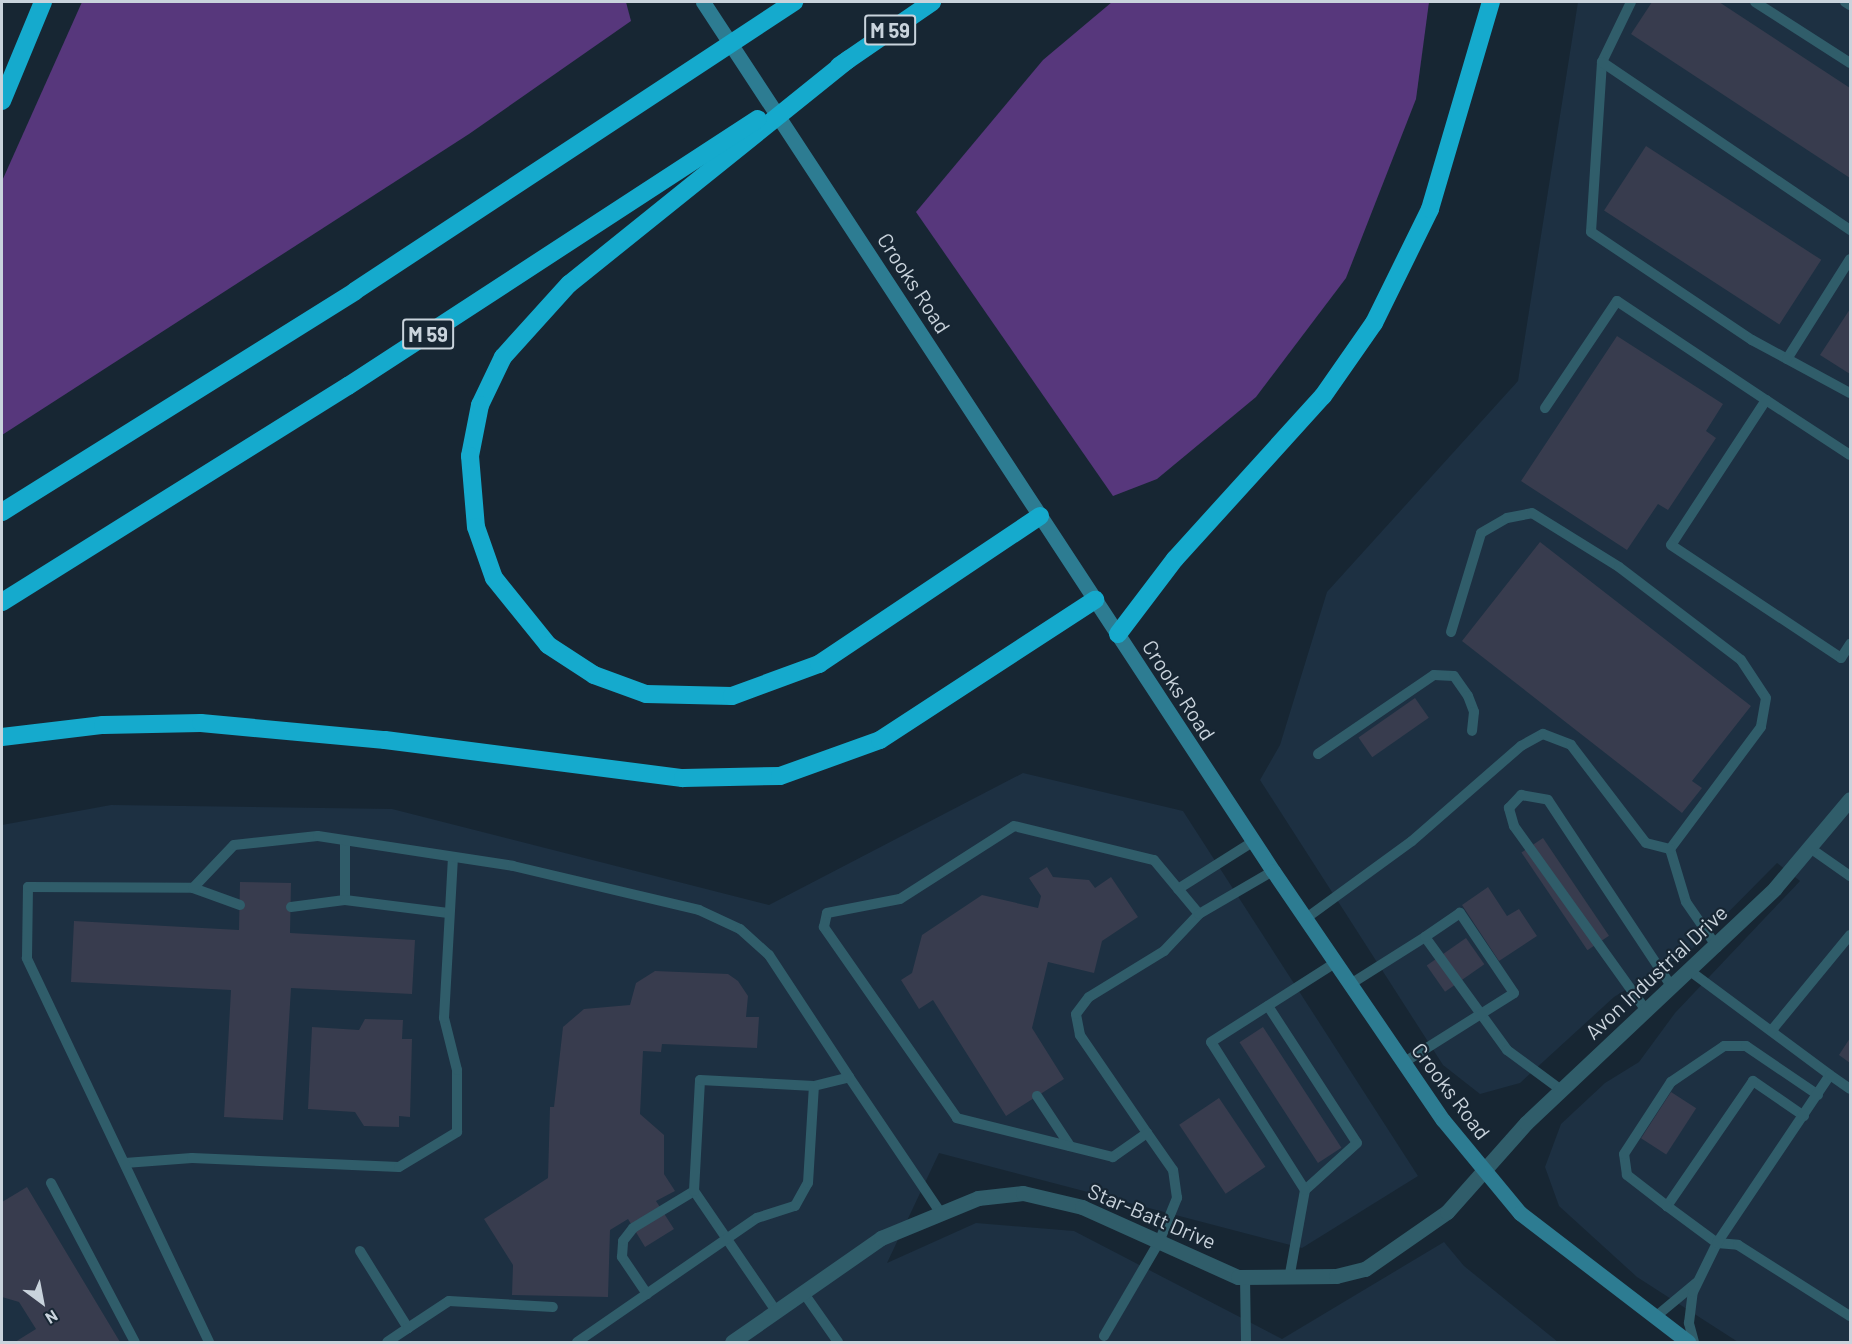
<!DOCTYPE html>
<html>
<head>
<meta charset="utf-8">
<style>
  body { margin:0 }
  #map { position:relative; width:1852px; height:1344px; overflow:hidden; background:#172633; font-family:Barlow,sans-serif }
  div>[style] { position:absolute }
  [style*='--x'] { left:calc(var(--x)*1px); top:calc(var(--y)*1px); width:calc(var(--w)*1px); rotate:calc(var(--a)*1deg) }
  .built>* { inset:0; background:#1d3042 }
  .green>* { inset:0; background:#57377c }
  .building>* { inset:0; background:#383c4e; transform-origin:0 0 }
  .lane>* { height:10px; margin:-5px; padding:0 5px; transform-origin:5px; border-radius:5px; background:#305d6a }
  .street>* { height:15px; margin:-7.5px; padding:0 7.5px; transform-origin:7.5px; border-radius:7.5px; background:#305d6a }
  .secondary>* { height:15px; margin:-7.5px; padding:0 7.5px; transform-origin:7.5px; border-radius:7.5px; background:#2d7c92 }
  .highway>* { height:18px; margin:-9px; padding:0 9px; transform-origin:9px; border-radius:9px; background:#15aacd }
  span { translate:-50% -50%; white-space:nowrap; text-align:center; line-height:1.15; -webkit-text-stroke:4.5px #172633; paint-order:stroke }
  .shield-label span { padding:2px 4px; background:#172633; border:2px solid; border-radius:4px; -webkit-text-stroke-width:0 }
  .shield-label { font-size:20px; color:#c9d3dc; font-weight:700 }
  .street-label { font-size:21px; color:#c9d3dc }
  .frame { position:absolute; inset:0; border:3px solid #c9d3dc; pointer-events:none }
  .north { position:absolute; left:12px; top:1272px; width:60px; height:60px; -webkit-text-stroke:4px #172633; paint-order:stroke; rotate:148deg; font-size:16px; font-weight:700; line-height:24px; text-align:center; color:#c9d3dc }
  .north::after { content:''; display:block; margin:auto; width:21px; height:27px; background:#c9d3dc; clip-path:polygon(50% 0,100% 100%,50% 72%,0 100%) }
</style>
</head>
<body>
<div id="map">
  <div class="built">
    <div style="clip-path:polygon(1578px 2px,1850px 2px,1850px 1342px,1738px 1342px,1637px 1277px,1559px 1206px,1545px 1167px,1561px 1124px,1605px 1083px,1639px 1062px,1675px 1013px,1800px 881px,1777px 863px,1692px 949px,1614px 997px,1520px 1083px,1480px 1094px,1443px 1065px,1260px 780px,1280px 745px,1327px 592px,1518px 381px)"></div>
    <div style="clip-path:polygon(1023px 773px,1183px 811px,1418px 1176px,1302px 1248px,939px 1153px,887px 1263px,976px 1223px,1074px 1231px,1282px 1339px,1444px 1242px,1464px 1266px,1558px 1342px,2px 1342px,2px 825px,111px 805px,392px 809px,769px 905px)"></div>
  </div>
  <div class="green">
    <div style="clip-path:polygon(82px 2px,626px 2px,631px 21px,469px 134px,2px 435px,2px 181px)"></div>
    <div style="clip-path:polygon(1112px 2px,1429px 2px,1416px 99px,1346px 278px,1256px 397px,1157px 479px,1113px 496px,916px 212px,1043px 60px)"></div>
  </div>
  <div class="building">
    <div style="clip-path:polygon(1652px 2px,1719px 2px,1850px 88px,1850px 178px,1631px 34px)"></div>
    <div style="left:1646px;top:146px;width:209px;height:77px;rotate:33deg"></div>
    <div style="clip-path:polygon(1850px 309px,1850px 374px,1820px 355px)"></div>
    <div style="clip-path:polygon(1617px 336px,1723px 404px,1706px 431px,1716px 438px,1668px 510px,1658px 504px,1627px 550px,1521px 481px)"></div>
    <div style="clip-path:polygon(1540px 542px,1751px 706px,1692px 781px,1702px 788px,1682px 813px,1462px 641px)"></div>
    <div style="left:1415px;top:698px;width:24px;height:69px;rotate:55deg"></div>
    <div style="left:1543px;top:838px;width:118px;height:26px;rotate:56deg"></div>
    <div style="clip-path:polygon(1047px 867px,1053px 877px,1089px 880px,1095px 888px,1111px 877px,1138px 917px,1102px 941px,1094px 973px,1048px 962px,1032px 1028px,1064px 1079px,1006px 1116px,933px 1000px,919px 1009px,901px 980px,912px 973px,922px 935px,982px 895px,1038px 908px,1041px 896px,1029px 878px)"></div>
    <div style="clip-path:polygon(240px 882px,291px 883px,290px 933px,415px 940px,412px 994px,291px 988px,283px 1120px,224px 1117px,231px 990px,71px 982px,74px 921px,239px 930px)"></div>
    <div style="clip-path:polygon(1488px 887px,1507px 916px,1519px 909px,1537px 936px,1499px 961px,1462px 905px)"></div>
    <div style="left:1466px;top:938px;width:32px;height:48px;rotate:55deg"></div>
    <div style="clip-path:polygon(655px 971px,728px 974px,738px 981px,748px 996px,746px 1017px,759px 1017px,757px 1048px,662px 1044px,661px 1052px,643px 1051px,640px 1114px,664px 1135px,664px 1174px,675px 1191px,656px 1201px,674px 1229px,645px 1247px,628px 1219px,610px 1230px,608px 1297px,512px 1295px,513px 1265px,484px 1219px,548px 1178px,550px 1107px,554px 1107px,563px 1027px,584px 1009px,630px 1005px,636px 983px)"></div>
    <div style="clip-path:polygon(365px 1019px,403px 1020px,402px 1039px,412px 1039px,410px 1117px,399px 1116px,399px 1127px,364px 1126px,355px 1112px,308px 1109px,312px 1027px,359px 1030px)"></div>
    <div style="left:1263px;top:1027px;width:144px;height:28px;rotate:57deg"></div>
    <div style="clip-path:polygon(1850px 1038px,1850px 1063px,1839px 1055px)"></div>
    <div style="left:1671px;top:1092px;width:30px;height:55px;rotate:33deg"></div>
    <div style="left:1219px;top:1098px;width:83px;height:48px;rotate:56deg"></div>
    <div style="clip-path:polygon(27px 1187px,120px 1342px,15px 1342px,36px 1329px,19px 1302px,2px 1297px,2px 1202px)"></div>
  </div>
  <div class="lane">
    <div style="--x:1631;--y:2;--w:67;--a:115.8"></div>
    <div style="--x:1602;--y:62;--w:170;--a:93.7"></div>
    <div style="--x:1591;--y:232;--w:194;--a:33.9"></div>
    <div style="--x:1752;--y:340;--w:111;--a:28.4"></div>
    <div style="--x:1755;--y:2;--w:113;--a:32.7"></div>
    <div style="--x:1845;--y:2;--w:6;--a:31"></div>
    <div style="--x:1602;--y:62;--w:300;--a:34.1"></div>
    <div style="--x:1787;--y:359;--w:118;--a:-57.8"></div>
    <div style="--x:1545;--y:408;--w:129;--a:-56.1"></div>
    <div style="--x:1617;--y:301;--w:179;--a:33.6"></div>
    <div style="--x:1850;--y:455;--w:100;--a:-146.8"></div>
    <div style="--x:1766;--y:400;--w:173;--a:123.2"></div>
    <div style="--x:1671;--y:545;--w:204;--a:33.6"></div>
    <div style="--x:1841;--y:658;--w:17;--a:-57"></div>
    <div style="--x:1451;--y:632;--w:103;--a:-73.1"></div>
    <div style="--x:1481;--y:533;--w:30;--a:-30"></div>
    <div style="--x:1507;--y:518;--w:25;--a:-11"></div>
    <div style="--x:1532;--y:513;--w:102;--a:31.8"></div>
    <div style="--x:1619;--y:567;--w:153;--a:37.3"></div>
    <div style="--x:1741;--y:660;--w:45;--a:56.7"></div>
    <div style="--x:1766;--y:698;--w:29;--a:100"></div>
    <div style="--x:1761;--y:727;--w:152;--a:126.7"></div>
    <div style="--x:1670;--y:849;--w:55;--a:73.2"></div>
    <div style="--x:1686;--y:902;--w:55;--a:55.4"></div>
    <div style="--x:1318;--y:754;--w:140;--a:-34.3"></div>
    <div style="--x:1434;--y:675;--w:20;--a:3"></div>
    <div style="--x:1454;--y:676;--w:24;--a:55"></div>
    <div style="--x:1468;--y:696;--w:17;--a:69"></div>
    <div style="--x:1474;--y:712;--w:19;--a:96"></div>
    <div style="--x:1810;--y:848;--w:49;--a:35"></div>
    <div style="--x:193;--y:888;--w:50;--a:19.9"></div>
    <div style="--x:1178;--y:889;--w:90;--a:-32.3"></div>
    <div style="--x:345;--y:900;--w:56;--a:-90"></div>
    <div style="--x:291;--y:907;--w:54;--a:-7.4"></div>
    <div style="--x:345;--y:900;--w:104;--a:7.2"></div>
    <div style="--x:1305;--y:919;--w:132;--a:-36.1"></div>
    <div style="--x:1412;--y:841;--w:145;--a:-41.1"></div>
    <div style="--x:1521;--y:746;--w:25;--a:-29"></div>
    <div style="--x:1543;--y:734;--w:30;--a:21"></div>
    <div style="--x:1571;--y:745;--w:123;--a:52.6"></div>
    <div style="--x:1646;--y:843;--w:25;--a:14"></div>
    <div style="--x:1690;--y:971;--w:174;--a:36.6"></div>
    <div style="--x:1349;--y:985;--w:90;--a:-32.3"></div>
    <div style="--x:1425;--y:937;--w:140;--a:54"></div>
    <div style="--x:1507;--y:1050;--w:67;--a:36.5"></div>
    <div style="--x:1268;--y:1006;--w:163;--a:57"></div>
    <div style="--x:1357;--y:1143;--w:70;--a:137.9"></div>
    <div style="--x:1645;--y:1009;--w:225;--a:-125.6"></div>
    <div style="--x:1514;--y:826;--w:19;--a:-106"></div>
    <div style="--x:1509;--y:808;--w:18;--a:-47"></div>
    <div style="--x:1521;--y:795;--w:27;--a:10"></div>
    <div style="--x:1548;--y:800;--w:224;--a:56.5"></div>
    <div style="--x:1772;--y:1030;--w:123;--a:-50.6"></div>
    <div style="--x:1403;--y:1063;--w:131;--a:-32.2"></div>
    <div style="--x:1514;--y:993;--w:97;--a:-124"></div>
    <div style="--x:1460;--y:913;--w:42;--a:145.6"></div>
    <div style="--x:1037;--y:1096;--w:60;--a:56.6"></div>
    <div style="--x:1804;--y:1116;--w:62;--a:-145.5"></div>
    <div style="--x:1753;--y:1081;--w:152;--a:124.5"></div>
    <div style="--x:1667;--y:1206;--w:62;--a:36.5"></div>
    <div style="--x:1717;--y:1243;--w:21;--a:5"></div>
    <div style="--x:1738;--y:1245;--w:133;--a:32.4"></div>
    <div style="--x:1147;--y:1133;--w:119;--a:-124.4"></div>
    <div style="--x:1080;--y:1035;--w:21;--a:-101"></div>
    <div style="--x:1076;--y:1014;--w:21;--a:-53"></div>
    <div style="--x:1089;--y:997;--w:88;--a:-31.5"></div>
    <div style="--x:1164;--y:951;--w:51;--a:-46.6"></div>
    <div style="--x:125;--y:1163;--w:67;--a:-4.3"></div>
    <div style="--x:192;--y:1158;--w:207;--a:2.5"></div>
    <div style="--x:399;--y:1167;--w:68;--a:-31.1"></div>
    <div style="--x:457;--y:1132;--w:62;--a:-90"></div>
    <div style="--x:457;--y:1070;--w:54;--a:-104"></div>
    <div style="--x:444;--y:1018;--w:161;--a:-86.8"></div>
    <div style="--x:51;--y:1183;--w:180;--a:62.2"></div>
    <div style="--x:1667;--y:1206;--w:51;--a:-142.2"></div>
    <div style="--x:1627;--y:1175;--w:21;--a:-98"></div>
    <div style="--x:1624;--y:1154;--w:86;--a:-56.9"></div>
    <div style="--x:1671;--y:1082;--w:64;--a:-34.2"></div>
    <div style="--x:1724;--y:1046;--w:22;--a:0"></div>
    <div style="--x:1746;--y:1046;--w:87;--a:34.2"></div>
    <div style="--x:360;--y:1251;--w:91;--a:58.1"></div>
    <div style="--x:408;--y:1328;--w:25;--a:146"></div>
    <div style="--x:1245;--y:1277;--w:65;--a:89.1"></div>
    <div style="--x:1289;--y:1279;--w:90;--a:-79.8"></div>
    <div style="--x:1305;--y:1190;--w:175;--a:-122.4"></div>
    <div style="--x:1211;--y:1042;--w:147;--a:-32.5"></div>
    <div style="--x:803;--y:1292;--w:61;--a:55"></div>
    <div style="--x:647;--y:1294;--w:45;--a:-124"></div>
    <div style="--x:622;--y:1257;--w:16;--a:-86"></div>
    <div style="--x:623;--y:1241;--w:16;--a:-52"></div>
    <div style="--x:633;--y:1228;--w:71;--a:-31.2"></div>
    <div style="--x:776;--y:1311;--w:145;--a:-124.3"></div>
    <div style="--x:694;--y:1191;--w:111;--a:-86.9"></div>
    <div style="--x:700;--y:1080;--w:114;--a:3"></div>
    <div style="--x:814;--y:1086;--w:36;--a:-14"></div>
    <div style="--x:849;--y:1077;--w:163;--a:56"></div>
    <div style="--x:1654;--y:1318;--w:55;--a:-39.8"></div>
    <div style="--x:408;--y:1328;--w:49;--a:-33.4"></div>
    <div style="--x:449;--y:1301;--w:104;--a:3.3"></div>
    <div style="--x:1104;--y:1336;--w:109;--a:-59.7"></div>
    <div style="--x:1159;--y:1242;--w:48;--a:-67.8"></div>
    <div style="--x:1177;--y:1198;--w:28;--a:-98"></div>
    <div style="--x:1173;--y:1170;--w:45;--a:-125.1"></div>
    <div style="--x:1147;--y:1133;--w:42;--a:144.8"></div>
    <div style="--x:1113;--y:1157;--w:161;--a:-166"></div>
    <div style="--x:957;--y:1118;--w:233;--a:-124.9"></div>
    <div style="--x:824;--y:927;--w:14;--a:-78"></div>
    <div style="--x:827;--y:913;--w:74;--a:-10.9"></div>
    <div style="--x:900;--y:899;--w:135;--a:-32.6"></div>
    <div style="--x:1014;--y:826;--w:144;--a:13.7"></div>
    <div style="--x:1154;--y:860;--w:70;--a:50.2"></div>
    <div style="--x:1199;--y:914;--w:86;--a:-30.2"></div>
    <div style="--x:209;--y:1342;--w:425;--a:-115.4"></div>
    <div style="--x:27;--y:958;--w:71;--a:-89.2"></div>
    <div style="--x:28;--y:887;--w:165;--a:0.3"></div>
    <div style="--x:193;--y:888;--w:59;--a:-46.4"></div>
    <div style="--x:234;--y:845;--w:84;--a:-6.1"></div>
    <div style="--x:318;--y:836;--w:197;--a:8.7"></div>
    <div style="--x:513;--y:866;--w:191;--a:13.3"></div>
    <div style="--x:699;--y:910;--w:45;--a:24.9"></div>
    <div style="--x:740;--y:929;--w:39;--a:42"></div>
    <div style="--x:769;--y:955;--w:146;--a:56.7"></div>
    <div style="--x:577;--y:1342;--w:219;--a:-34.6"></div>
    <div style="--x:757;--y:1218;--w:40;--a:-18"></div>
    <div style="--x:795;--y:1206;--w:26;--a:-61"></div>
    <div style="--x:808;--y:1183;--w:97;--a:-86.5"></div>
    <div style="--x:1694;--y:1342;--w:20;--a:-105"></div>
    <div style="--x:1689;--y:1323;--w:31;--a:-83"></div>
    <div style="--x:1693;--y:1292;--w:55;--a:-63.9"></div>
    <div style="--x:1717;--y:1243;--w:202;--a:-56.1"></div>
    <div style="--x:1830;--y:1075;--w:24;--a:35"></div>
  </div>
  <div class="street">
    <div style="--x:732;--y:1342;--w:182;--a:-34.9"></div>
    <div style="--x:881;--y:1238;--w:105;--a:-22.4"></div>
    <div style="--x:978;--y:1198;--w:45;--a:-6.3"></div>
    <div style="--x:1023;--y:1193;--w:61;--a:13.3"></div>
    <div style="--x:1082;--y:1207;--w:171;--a:24.2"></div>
    <div style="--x:1238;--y:1277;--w:98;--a:-0.6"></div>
    <div style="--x:1336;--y:1276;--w:30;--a:-14"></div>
    <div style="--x:1365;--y:1269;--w:100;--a:-34.8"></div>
    <div style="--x:1447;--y:1212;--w:119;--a:-48.4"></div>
    <div style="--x:1526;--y:1123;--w:342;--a:-43.3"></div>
    <div style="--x:1775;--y:888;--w:116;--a:-49.9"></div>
  </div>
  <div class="secondary">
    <div style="--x:703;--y:2;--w:1039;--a:56.74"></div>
    <div style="--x:1273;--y:871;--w:301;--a:55.7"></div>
    <div style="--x:1443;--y:1120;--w:121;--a:50.4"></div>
    <div style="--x:1520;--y:1213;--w:212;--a:37.5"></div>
  </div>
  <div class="highway">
    <div style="--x:849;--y:59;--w:359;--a:141.2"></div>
    <div style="--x:569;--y:284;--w:98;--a:132.1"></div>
    <div style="--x:503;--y:357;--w:53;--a:115.6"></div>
    <div style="--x:480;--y:405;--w:52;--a:101.1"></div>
    <div style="--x:470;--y:456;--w:71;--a:85.2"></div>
    <div style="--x:476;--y:527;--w:54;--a:70.6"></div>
    <div style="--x:494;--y:578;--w:86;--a:51.1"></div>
    <div style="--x:548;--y:645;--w:55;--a:33.1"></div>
    <div style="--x:594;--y:675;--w:55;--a:20.1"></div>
    <div style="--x:646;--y:694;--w:86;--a:1.3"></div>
    <div style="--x:732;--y:696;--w:93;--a:-20.2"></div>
    <div style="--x:819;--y:664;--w:266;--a:-33.8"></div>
    <div style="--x:839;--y:66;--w:113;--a:-34.5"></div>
    <div style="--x:2;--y:101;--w:107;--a:-67.5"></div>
    <div style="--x:2;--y:512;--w:416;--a:-32"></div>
    <div style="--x:355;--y:291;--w:526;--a:-33.36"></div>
    <div style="--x:2;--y:602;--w:408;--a:-32"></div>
    <div style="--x:348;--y:386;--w:489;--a:-33.1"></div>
    <div style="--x:1118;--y:634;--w:94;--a:-52.8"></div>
    <div style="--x:1175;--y:559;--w:220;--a:-47.8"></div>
    <div style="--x:1323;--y:396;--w:89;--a:-55.1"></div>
    <div style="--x:1374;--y:323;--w:127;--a:-63.8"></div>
    <div style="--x:1430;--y:209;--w:216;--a:-73.6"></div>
    <div style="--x:2;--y:737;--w:102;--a:-6.8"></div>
    <div style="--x:103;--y:725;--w:98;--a:-1.2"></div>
    <div style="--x:201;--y:723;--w:185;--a:5.3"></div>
    <div style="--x:385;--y:740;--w:300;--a:7.3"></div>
    <div style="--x:683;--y:778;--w:97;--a:-1.2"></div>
    <div style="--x:780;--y:776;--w:106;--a:-19.8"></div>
    <div style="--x:880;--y:740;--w:257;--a:-33.1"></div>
  </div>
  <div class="shield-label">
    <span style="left:890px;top:30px">M 59</span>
    <span style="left:428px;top:334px">M 59</span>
  </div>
  <div class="street-label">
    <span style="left:914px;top:283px;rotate:57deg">Crooks Road</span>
    <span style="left:1179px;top:690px;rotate:57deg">Crooks Road</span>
    <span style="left:1656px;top:972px;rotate:-43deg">Avon Industrial Drive</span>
    <span style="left:1451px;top:1091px;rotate:53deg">Crooks Road</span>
    <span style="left:1152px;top:1216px;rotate:23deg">Star-Batt Drive</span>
  </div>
  <div class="frame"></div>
  <div class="north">N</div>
</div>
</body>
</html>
